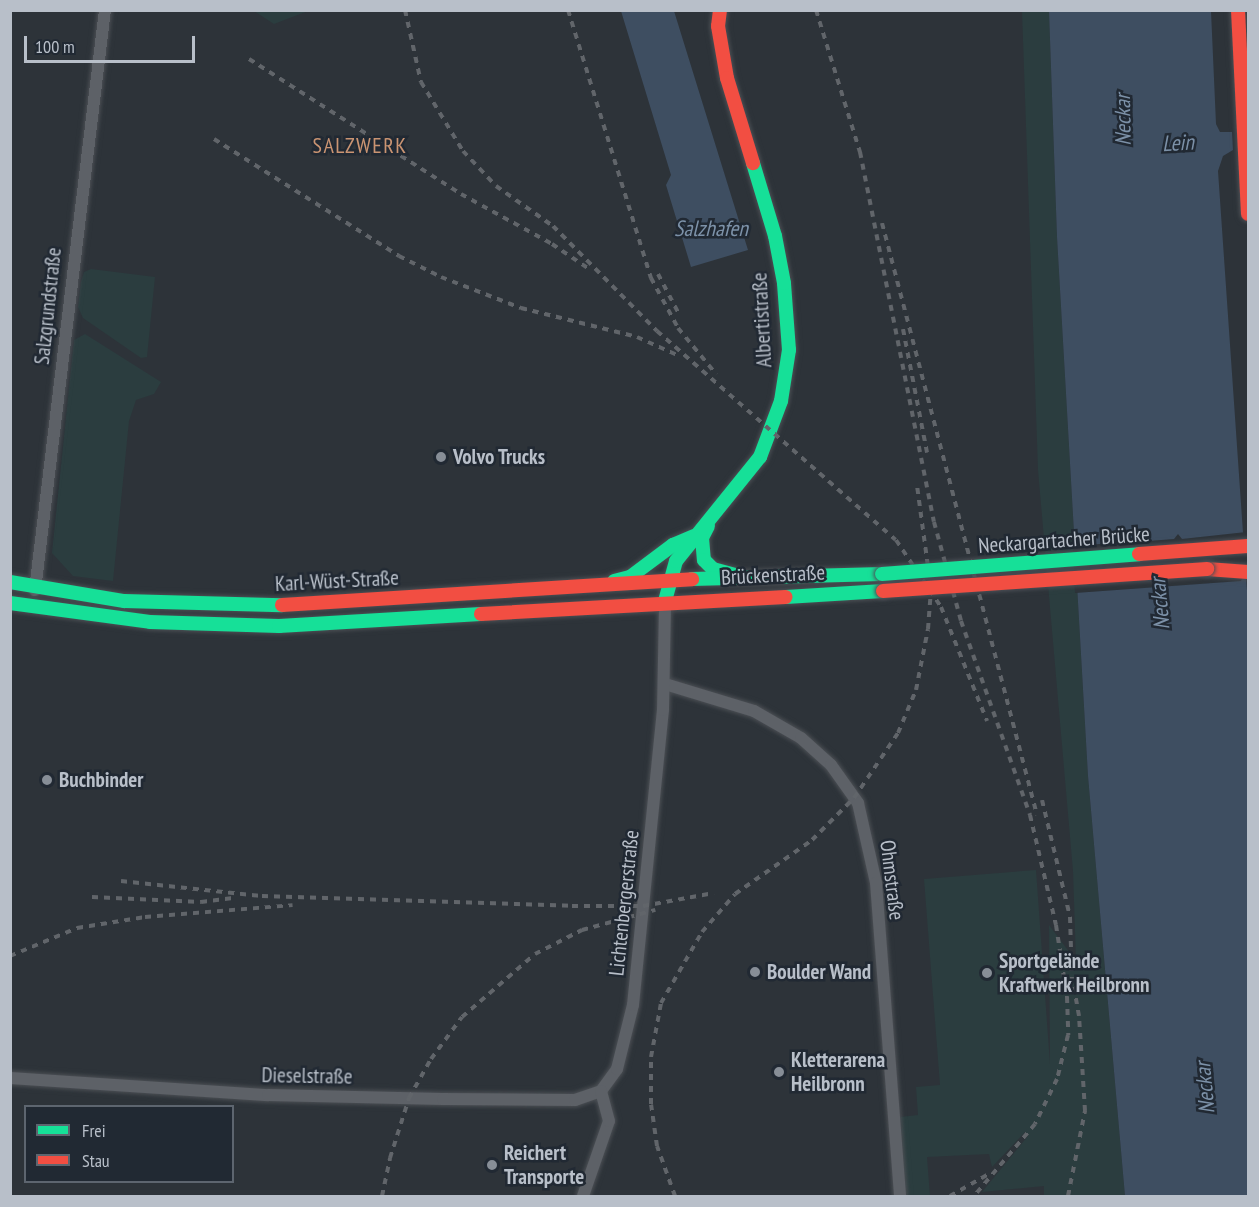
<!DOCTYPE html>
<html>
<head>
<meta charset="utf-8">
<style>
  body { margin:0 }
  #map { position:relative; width:1259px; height:1207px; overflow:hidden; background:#2d3339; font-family:"PT Sans Narrow",sans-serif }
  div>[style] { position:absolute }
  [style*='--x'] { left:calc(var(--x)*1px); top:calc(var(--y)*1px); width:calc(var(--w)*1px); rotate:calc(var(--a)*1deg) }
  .green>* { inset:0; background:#2b3d3f }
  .water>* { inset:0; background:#3e4e61 }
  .pier>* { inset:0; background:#2d3339 }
  .roads { filter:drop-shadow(0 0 2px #4b4f54) drop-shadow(0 0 2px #4b4f54) }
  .street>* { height:12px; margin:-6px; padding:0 6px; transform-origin:6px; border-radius:6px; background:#5d6167 }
  .fast>* { height:14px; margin:-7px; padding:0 7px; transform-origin:7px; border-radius:7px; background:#16e098 }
  .jam>* { height:14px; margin:-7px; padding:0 7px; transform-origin:7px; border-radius:7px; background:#f24e42 }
  .rail>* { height:4px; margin-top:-2px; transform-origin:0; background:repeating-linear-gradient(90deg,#61656a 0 6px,transparent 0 12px) }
  .bridges { filter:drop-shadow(0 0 2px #4b4f56) drop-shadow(0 0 2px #4b4f56) }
  .fast-bridge>* { height:14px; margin:-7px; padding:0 7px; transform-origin:7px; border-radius:7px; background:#16e098 }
  .jam-bridge>* { height:14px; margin:-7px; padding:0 7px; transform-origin:7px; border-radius:7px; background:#f24e42 }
  .dots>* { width:16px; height:16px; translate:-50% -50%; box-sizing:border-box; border:3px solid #212933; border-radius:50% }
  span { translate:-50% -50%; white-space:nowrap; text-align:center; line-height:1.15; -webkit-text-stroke:5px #212933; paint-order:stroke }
  .street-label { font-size:21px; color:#b8bfc9 }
  .poi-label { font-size:21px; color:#b8bfc9; font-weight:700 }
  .left { translate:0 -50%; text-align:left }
  .water-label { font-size:22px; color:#7c91a8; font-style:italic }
  .neighbourhood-label { font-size:22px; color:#ca9472; letter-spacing:1.5px }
  .frame { position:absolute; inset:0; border:12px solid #b8bfc9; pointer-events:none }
  .legend { position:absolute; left:24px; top:1105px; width:210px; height:78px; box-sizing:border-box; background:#212933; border:2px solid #5d656f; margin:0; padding:8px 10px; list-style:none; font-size:18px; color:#b8bfc9 }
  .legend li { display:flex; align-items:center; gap:12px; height:30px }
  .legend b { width:30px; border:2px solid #5d656f }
  .scale { position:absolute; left:24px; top:36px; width:171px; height:27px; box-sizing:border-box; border:3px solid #b8bfc9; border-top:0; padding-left:8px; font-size:18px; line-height:21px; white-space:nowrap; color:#b8bfc9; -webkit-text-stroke:4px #212933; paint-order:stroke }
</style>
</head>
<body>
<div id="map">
  <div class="green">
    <div style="clip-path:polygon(254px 11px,254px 10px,308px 11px,274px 24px)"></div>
    <div style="clip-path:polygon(1022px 11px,1049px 11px,1057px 237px,1088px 776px,1125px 1196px,1044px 1196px,1044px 1186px,982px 1192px,1028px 1136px,1025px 1132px,992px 1167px,989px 1154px,927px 1157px,930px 1196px,906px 1196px,900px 1117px,918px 1115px,916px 1087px,940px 1085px,924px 879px,1036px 870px,1050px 1064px,1049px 925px,1076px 961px,1073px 871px,1038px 470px)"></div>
    <div style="clip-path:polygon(91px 269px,155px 277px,147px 357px,141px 358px,83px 318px,78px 307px,81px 282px,84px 272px)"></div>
    <div style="clip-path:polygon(85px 334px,161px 382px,154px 394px,136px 400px,129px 421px,113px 581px,73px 576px,52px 553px,74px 340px)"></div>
  </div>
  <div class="water">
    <div style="clip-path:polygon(621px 11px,674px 11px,748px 250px,691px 267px,666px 185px,671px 175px)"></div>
    <div style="clip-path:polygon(1049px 11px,1211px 11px,1216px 124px,1220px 132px,1232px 132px,1233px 150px,1223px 156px,1218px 171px,1248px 605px,1248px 1196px,1125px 1196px,1088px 776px,1057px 237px)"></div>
  </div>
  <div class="pier">
    <div style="clip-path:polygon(1246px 532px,1248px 564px,1241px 581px,1075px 593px,1073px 546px,1100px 544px,1105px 539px,1111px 544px,1174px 539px,1178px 534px,1182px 539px)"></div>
  </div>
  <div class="roads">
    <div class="street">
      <div style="--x:35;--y:590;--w:584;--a:-83.12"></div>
      <div style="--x:665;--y:684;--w:93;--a:16.9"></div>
      <div style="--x:754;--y:711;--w:54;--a:29.9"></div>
      <div style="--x:801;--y:738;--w:40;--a:42"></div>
      <div style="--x:831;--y:765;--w:47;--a:54.6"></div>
      <div style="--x:858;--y:803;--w:82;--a:77.3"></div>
      <div style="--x:876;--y:883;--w:314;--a:85.6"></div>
      <div style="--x:10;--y:1078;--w:259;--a:3.8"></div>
      <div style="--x:268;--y:1095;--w:175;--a:1.3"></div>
      <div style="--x:443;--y:1099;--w:132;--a:0.4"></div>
      <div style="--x:575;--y:1100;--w:28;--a:-19"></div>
      <div style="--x:601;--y:1091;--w:27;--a:-54"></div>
      <div style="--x:617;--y:1069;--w:66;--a:-76"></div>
      <div style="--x:633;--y:1005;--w:297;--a:-84.2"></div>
      <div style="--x:663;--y:710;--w:109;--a:-88.9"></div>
      <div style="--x:583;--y:1196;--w:79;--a:-70.9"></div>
      <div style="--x:609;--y:1121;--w:31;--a:-105"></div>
    </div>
    <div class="fast">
      <div style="--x:708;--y:526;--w:13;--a:117"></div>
      <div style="--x:702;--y:538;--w:22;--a:85"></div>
      <div style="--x:704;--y:560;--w:13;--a:45"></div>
      <div style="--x:713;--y:569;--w:23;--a:15"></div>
      <div style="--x:692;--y:579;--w:190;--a:-1.5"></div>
      <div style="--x:614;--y:581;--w:16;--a:-14"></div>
      <div style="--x:630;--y:577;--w:54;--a:-36.7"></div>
      <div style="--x:673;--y:545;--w:23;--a:-23"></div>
      <div style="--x:10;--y:582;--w:116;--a:9.5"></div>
      <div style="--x:124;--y:601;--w:158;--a:1.5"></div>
      <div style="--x:786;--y:597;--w:97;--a:-3.5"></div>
      <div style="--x:665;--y:601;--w:41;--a:-74.6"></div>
      <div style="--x:676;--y:561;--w:134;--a:-51.1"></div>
      <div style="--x:760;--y:457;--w:60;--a:-69.4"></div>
      <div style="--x:781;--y:401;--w:52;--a:-81.1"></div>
      <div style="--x:789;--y:350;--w:67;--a:-94.3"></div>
      <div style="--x:784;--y:283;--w:48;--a:-100.8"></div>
      <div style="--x:775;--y:236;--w:76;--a:-106.8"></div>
      <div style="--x:10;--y:603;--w:141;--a:7.7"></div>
      <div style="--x:150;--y:622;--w:129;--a:1.8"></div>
      <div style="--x:279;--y:626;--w:202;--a:-3.4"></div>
    </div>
    <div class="jam">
      <div style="--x:720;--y:10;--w:16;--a:97"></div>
      <div style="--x:718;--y:26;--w:53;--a:80.2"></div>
      <div style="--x:727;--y:78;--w:89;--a:73"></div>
      <div style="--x:1238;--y:10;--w:204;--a:87.2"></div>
      <div style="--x:1207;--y:569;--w:41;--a:4.2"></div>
      <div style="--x:282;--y:605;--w:411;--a:-3.6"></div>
      <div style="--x:481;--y:614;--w:305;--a:-3.2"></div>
    </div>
  </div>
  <div class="rail">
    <div style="--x:405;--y:10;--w:74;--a:77.5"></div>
    <div style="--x:421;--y:82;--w:81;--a:58.7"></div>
    <div style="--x:463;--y:151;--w:48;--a:46.7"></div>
    <div style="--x:496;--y:186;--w:70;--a:35.1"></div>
    <div style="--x:553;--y:226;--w:148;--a:45.3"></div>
    <div style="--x:657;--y:331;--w:317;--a:41.2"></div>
    <div style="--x:896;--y:540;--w:81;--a:56.1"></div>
    <div style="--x:941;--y:607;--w:123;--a:68"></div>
    <div style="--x:568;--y:10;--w:281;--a:72.8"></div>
    <div style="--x:651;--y:278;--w:57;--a:61.6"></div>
    <div style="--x:678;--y:328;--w:60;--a:50.4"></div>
    <div style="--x:816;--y:10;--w:149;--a:72.8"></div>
    <div style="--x:860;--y:152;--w:377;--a:78.7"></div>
    <div style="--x:934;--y:522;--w:103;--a:74.7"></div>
    <div style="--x:961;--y:621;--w:206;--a:70.4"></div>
    <div style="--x:1030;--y:815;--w:113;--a:76.7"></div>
    <div style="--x:1056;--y:925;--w:73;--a:81.3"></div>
    <div style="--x:1067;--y:997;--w:38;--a:88"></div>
    <div style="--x:1068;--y:1035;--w:45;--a:104"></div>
    <div style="--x:1057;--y:1079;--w:50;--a:116.1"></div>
    <div style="--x:1035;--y:1124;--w:94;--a:130.3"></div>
    <div style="--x:249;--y:59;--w:251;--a:32.5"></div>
    <div style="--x:461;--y:194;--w:104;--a:28.8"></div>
    <div style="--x:552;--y:244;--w:45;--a:34"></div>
    <div style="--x:214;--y:139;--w:219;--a:32.3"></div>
    <div style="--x:399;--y:256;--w:47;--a:26.6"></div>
    <div style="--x:441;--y:277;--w:86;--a:21.2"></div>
    <div style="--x:521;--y:308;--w:120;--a:14"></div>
    <div style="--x:637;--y:337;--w:44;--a:24.2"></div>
    <div style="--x:882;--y:223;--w:612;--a:75.33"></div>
    <div style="--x:658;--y:274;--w:45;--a:62.3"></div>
    <div style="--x:903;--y:329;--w:126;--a:79"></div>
    <div style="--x:1042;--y:800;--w:120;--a:76.5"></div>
    <div style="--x:1070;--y:917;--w:62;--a:88.2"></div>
    <div style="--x:121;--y:881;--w:142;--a:6.1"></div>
    <div style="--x:262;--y:896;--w:310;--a:1.8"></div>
    <div style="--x:572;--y:906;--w:71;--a:0"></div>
    <div style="--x:643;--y:906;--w:72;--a:-10.4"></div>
    <div style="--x:92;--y:897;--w:109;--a:2.6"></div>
    <div style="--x:201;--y:902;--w:34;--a:-7"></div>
    <div style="--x:10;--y:956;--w:73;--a:-22.7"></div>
    <div style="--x:77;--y:928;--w:69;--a:-9.2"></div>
    <div style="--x:145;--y:917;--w:148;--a:-4.6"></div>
    <div style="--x:382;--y:1196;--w:39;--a:-78"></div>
    <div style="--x:390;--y:1158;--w:63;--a:-72.4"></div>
    <div style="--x:409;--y:1098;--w:45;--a:-60.6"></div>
    <div style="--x:431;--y:1059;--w:52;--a:-53.6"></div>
    <div style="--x:462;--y:1017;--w:96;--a:-40.8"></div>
    <div style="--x:535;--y:954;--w:53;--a:-27.1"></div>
    <div style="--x:582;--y:930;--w:76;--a:-15.3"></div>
    <div style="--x:675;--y:1196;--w:53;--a:-109.8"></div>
    <div style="--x:657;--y:1146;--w:42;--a:-98.1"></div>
    <div style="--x:651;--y:1104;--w:47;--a:-90"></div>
    <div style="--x:651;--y:1057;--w:55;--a:-79.5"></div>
    <div style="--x:661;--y:1003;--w:82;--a:-60"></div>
    <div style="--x:702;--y:932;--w:50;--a:-49"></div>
    <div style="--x:735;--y:894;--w:94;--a:-35"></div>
    <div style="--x:812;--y:840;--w:59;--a:-45"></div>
    <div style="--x:854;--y:798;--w:78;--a:-55.9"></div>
    <div style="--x:898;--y:733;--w:47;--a:-67.3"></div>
    <div style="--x:916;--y:690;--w:62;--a:-78.9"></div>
    <div style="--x:928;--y:629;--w:40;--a:-85.7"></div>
    <div style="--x:931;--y:589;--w:104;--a:-97.7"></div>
    <div style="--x:950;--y:1196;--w:43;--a:-29.6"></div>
    <div style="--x:1068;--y:1196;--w:87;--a:-78.7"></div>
    <div style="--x:1085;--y:1111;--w:95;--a:-93.6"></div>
    <div style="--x:1079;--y:1016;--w:35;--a:-100"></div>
  </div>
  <div class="bridges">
    <div class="fast-bridge">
      <div style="--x:882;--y:574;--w:258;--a:-4.4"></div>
    </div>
    <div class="jam-bridge">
      <div style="--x:1139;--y:554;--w:109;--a:-4.2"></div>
      <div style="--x:883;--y:591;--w:325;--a:-3.9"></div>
    </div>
  </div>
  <div class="dots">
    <div style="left:441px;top:457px;background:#878e97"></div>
    <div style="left:47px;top:780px;background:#878e97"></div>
    <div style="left:755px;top:972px;background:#878e97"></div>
    <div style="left:987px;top:973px;background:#878e97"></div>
    <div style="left:779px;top:1072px;background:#878e97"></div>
    <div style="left:492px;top:1165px;background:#878e97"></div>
  </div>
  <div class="street-label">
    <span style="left:48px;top:306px;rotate:-84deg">Salzgrundstraße</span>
    <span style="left:762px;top:320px;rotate:-93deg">Albertistraße</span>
    <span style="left:1064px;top:540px;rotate:-4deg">Neckargartacher Brücke</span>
    <span style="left:773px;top:575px;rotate:-3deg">Brückenstraße</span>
    <span style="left:337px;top:581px;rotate:-3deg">Karl-Wüst-Straße</span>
    <span style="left:892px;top:880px;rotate:83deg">Ohmstraße</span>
    <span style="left:624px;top:903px;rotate:-84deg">Lichtenbergerstraße</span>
    <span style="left:307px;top:1076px;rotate:1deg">Dieselstraße</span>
  </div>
  <div class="poi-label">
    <span class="left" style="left:453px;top:457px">Volvo Trucks</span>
    <span class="left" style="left:59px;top:780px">Buchbinder</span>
    <span class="left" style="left:999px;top:973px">Sportgelände<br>Kraftwerk Heilbronn</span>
    <span class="left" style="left:767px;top:972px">Boulder Wand</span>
    <span class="left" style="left:791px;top:1072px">Kletterarena<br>Heilbronn</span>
    <span class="left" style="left:504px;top:1165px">Reichert<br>Transporte</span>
  </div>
  <div class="water-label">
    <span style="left:1123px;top:120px;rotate:-91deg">Neckar</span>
    <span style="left:1178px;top:143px;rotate:-3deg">Lein</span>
    <span style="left:711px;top:229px">Salzhafen</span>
    <span style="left:1160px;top:604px;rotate:-95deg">Neckar</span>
    <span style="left:1205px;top:1088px;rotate:-95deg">Neckar</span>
  </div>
  <div class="neighbourhood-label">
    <span style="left:360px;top:146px">SALZWERK</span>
  </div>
  <div class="frame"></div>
  <ul class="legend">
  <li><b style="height:8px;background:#16e098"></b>Frei</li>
  <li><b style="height:8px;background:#f24e42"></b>Stau</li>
  </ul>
  <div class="scale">100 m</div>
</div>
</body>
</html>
